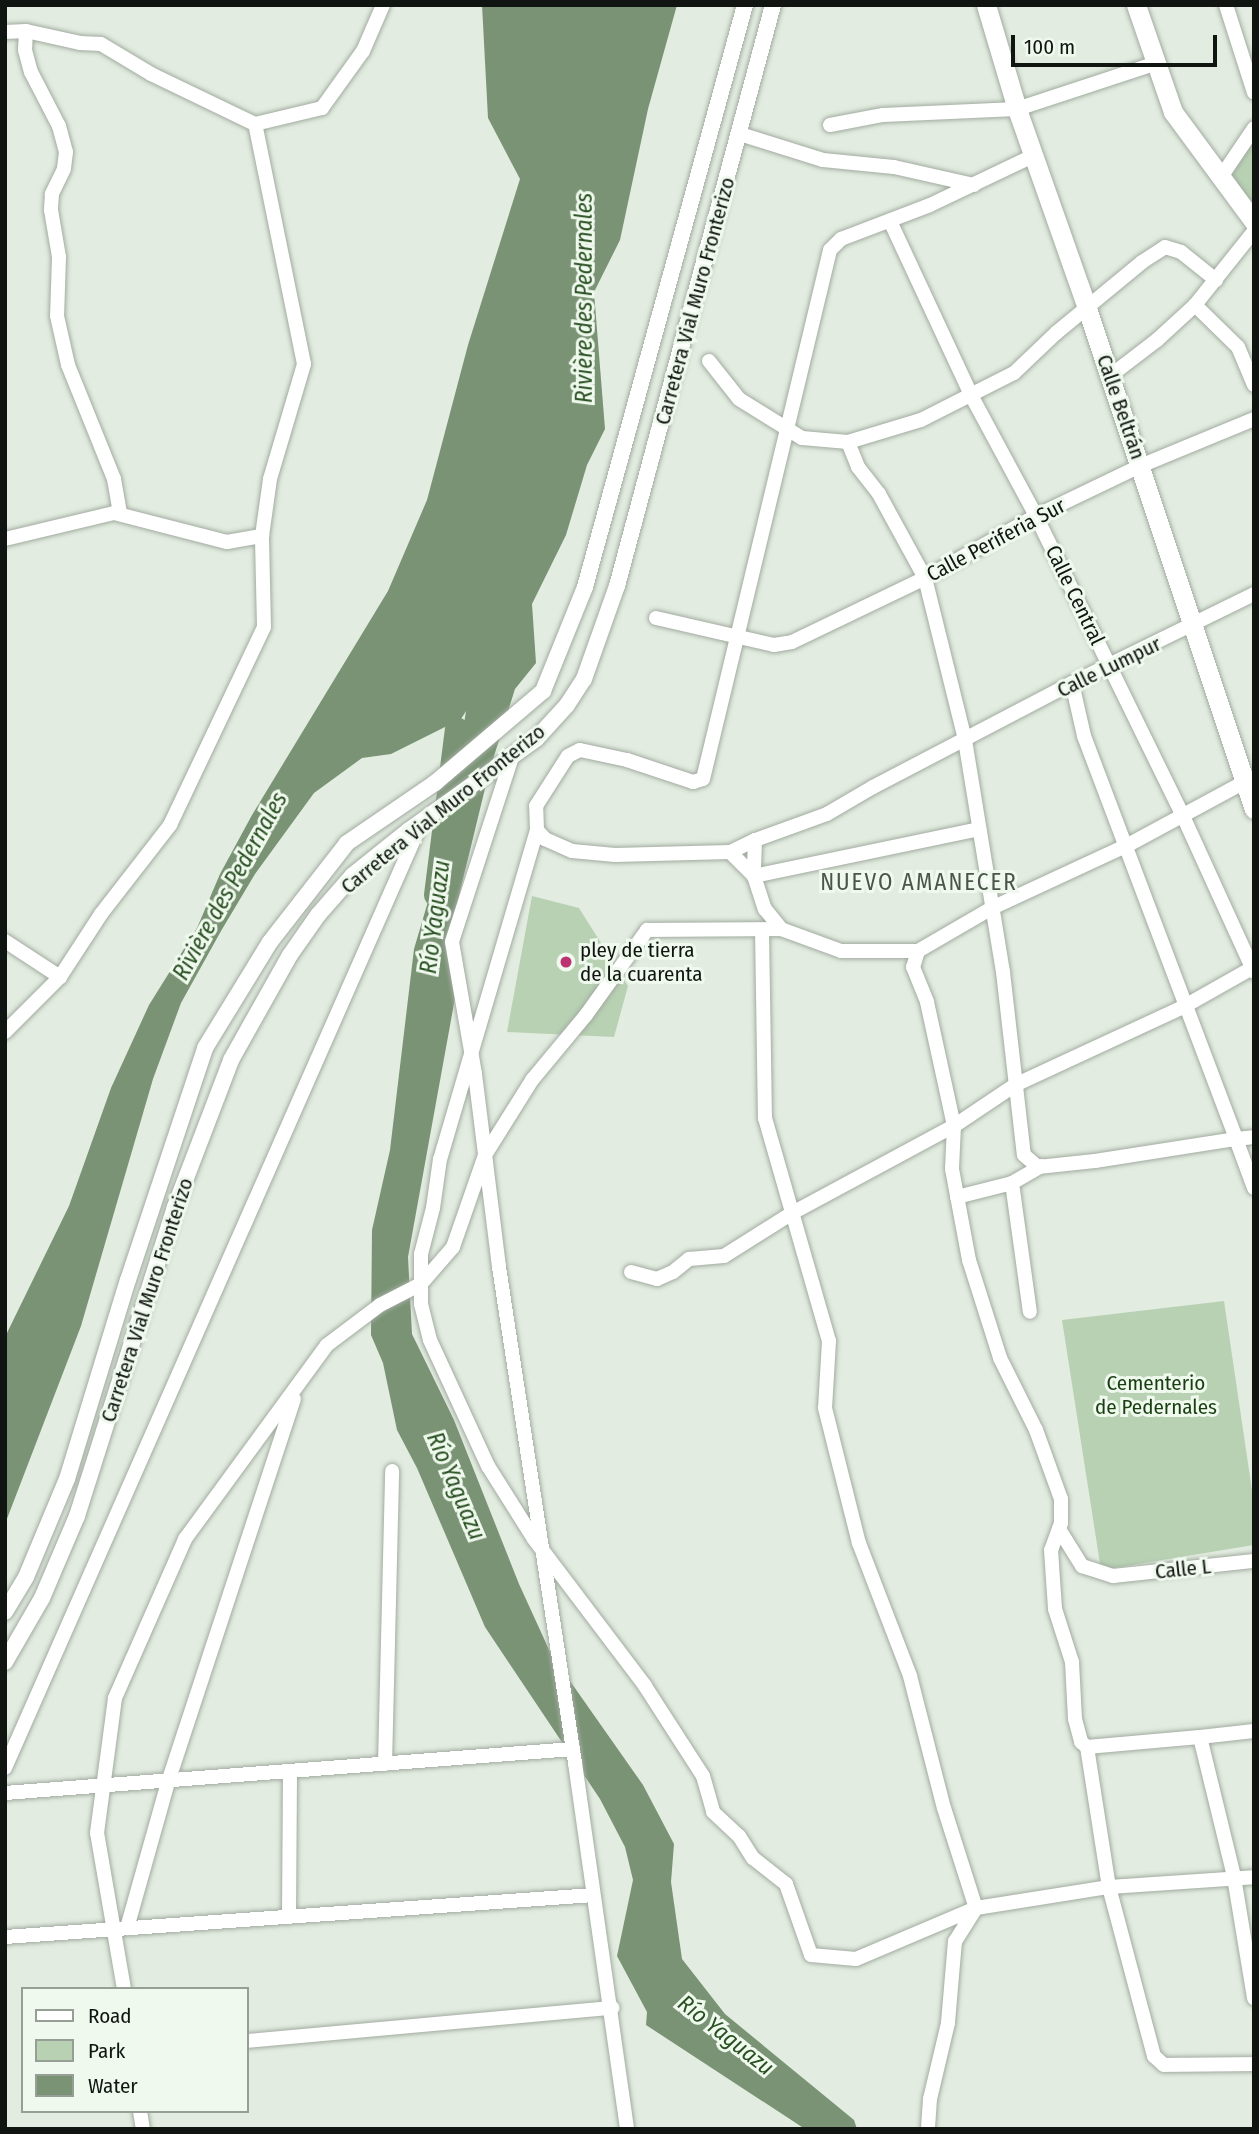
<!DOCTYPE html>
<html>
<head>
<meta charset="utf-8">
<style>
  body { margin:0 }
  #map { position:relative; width:1259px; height:2134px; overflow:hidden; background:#e2ece0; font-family:"Fira Sans Condensed",sans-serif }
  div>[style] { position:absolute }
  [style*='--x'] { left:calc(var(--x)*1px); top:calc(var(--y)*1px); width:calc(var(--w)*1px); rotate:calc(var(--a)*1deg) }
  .green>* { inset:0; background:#b8d1b3 }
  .water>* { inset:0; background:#799374 }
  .river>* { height:24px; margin:-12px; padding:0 12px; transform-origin:12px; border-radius:12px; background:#799374 }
  .roads { filter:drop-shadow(0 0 2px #a2aba0) drop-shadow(0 0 2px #a2aba0) }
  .minor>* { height:14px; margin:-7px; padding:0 7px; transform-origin:7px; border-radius:7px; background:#fff }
  .tertiary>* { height:16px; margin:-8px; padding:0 8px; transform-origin:8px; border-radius:8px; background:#fff }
  .secondary>* { height:19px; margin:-9.5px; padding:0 9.5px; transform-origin:9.5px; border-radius:9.5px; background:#fff }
  .dots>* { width:19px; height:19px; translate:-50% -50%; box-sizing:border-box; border:4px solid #eff9ed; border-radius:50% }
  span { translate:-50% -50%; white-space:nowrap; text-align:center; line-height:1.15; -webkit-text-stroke:6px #eff9ed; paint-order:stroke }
  .street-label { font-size:21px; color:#111511 }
  .poi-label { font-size:21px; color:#111511 }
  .left { translate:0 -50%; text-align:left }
  .park-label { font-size:21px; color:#183e11 }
  .water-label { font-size:23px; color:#294f22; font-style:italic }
  .neighbourhood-label { font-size:23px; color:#4c554b; letter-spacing:2px }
  .frame { position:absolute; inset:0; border:7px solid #111511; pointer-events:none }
  .legend { position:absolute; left:21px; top:1987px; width:228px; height:126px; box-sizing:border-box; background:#eff9ed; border:2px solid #969e95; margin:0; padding:9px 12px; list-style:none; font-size:21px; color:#111511 }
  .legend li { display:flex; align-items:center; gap:14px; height:35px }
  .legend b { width:35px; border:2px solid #969e95 }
  .scale { position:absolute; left:1011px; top:35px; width:206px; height:32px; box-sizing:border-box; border:4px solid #111511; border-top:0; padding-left:9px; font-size:21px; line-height:24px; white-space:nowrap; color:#111511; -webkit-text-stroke:5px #eff9ed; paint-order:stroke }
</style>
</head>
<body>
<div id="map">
  <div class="green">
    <div style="clip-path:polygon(1254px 128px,1254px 213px,1221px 177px)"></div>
    <div style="clip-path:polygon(532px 896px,579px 908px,628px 986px,614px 1037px,507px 1032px)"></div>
    <div style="clip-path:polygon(1224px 1301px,1254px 1504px,1254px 1545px,1101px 1570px,1062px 1320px)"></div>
  </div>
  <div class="water">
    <div style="clip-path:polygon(482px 5px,677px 5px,648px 109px,620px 240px,594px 292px,605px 429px,587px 465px,566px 535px,532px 604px,536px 663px,515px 689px,489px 772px,451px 929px,457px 987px,408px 1257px,412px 1334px,454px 1420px,519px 1584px,551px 1654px,643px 1785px,674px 1844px,671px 1882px,682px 1959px,725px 2014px,854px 2120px,857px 2129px,805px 2129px,646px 2025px,647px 2012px,617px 1956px,633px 1880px,625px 1847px,600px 1799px,485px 1627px,417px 1468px,397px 1430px,383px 1363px,371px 1335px,372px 1230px,390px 1150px,414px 949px,445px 844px,466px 711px,461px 719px,391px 754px,362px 758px,314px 793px,255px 874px,221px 931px,181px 1003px,153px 1079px,81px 1326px,5px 1524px,5px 1337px,69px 1206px,111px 1088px,149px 1005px,197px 928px,220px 874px,252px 815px,388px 591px,427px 500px,468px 345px,520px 179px,488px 118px)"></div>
  </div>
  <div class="river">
    <div style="--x:436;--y:895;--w:167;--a:-82.8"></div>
  </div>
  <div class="roads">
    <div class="minor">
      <div style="--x:1226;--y:5;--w:92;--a:72.3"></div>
      <div style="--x:26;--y:31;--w:19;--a:93"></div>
      <div style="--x:25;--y:50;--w:23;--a:75"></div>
      <div style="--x:31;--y:72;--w:61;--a:62.6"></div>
      <div style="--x:59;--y:126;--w:27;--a:75"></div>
      <div style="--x:66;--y:152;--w:17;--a:97"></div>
      <div style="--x:64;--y:169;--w:28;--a:116"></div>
      <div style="--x:52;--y:194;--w:16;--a:94"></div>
      <div style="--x:51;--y:210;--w:48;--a:80.3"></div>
      <div style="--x:59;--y:257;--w:59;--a:91.9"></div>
      <div style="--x:57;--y:316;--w:50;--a:77.3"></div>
      <div style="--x:68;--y:365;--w:123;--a:68"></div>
      <div style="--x:114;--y:479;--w:35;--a:80"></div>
      <div style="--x:5;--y:32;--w:21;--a:-3"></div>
      <div style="--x:26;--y:31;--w:55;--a:12.5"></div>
      <div style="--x:80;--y:43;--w:21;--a:3"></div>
      <div style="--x:101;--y:44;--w:58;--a:31"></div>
      <div style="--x:151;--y:74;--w:115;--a:25.7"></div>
      <div style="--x:255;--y:124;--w:69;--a:-13.4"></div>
      <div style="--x:322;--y:108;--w:70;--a:-54.3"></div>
      <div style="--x:363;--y:51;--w:50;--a:-66.5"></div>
      <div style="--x:830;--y:125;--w:54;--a:-10.7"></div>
      <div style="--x:883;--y:115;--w:134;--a:-2.6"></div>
      <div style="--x:1017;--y:109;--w:144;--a:-18.2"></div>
      <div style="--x:740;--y:134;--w:87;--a:17.4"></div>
      <div style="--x:823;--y:160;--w:71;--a:5.6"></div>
      <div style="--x:894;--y:167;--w:82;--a:12.7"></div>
      <div style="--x:1221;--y:177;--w:59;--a:-56"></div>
      <div style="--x:890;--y:221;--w:194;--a:65"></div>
      <div style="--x:972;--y:397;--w:135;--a:61.7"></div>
      <div style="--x:1036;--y:516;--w:334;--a:63.9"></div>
      <div style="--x:1183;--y:816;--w:171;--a:65.5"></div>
      <div style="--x:1195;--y:305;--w:60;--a:44.3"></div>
      <div style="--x:1238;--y:347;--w:41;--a:67.2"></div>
      <div style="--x:709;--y:361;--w:48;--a:51.7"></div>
      <div style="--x:739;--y:399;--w:74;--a:31.8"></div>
      <div style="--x:802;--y:438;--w:46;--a:5"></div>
      <div style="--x:848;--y:442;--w:76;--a:-16.8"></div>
      <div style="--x:921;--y:420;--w:104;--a:-26.8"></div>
      <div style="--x:1014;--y:373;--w:58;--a:-43.6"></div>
      <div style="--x:1056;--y:333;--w:112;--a:-39.5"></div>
      <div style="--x:1142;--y:262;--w:27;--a:-33"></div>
      <div style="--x:1165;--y:247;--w:17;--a:17"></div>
      <div style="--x:1181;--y:252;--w:45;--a:38.7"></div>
      <div style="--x:1110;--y:376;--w:59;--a:-37.5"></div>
      <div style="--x:1157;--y:340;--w:52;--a:-42.6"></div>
      <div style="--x:1195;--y:305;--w:95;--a:-51.4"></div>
      <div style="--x:848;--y:442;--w:27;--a:68"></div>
      <div style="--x:858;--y:467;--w:34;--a:52"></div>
      <div style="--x:879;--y:494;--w:96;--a:61.3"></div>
      <div style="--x:925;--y:578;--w:167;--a:76.1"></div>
      <div style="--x:965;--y:740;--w:235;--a:80.7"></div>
      <div style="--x:1003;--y:972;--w:184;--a:83.5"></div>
      <div style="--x:1024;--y:1155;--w:18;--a:41"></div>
      <div style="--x:1038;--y:1167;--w:57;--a:-6"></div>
      <div style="--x:1095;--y:1161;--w:143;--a:-8.9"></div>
      <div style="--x:1236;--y:1139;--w:52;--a:69.8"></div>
      <div style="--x:5;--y:539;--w:112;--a:-13.4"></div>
      <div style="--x:114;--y:513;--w:117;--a:14.4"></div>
      <div style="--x:227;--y:542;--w:36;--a:-10"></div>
      <div style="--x:1254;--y:594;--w:203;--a:153.9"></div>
      <div style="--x:1072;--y:683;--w:225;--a:152.4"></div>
      <div style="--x:873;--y:787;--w:53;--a:149.6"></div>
      <div style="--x:827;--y:814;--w:77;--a:160.1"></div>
      <div style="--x:755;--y:840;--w:36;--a:92"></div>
      <div style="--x:754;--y:876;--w:35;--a:72"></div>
      <div style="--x:765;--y:909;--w:26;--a:51"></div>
      <div style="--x:781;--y:929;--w:64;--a:20.1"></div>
      <div style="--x:841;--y:951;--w:77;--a:0"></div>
      <div style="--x:918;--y:951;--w:86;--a:-30.2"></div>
      <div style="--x:992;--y:908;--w:150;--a:-24.9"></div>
      <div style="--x:1128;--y:845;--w:143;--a:-28.4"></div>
      <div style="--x:656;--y:618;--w:121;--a:12.9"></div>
      <div style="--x:774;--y:645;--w:18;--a:-9"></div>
      <div style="--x:792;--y:642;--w:148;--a:-25.7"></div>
      <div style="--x:925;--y:578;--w:127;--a:-29.2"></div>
      <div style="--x:1036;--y:516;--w:115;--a:-25.7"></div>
      <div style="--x:1140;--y:466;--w:123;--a:-22.4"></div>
      <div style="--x:1072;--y:683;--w:54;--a:77.2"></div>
      <div style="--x:1084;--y:736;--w:431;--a:69.3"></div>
      <div style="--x:1236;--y:1139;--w:18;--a:-6"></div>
      <div style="--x:511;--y:760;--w:191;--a:108"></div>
      <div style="--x:452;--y:942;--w:134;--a:80.1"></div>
      <div style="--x:475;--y:1074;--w:194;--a:82.9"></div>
      <div style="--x:499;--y:1267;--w:502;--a:81.29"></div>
      <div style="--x:575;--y:1763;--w:370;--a:81.9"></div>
      <div style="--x:537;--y:830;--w:343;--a:106.4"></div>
      <div style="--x:440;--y:1159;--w:49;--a:98.1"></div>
      <div style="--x:433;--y:1208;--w:48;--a:104.6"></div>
      <div style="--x:421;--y:1254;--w:50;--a:90"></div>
      <div style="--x:421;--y:1304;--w:37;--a:76"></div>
      <div style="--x:430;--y:1340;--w:139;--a:65.3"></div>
      <div style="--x:488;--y:1466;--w:86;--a:57.8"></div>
      <div style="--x:534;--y:1539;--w:184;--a:52.9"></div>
      <div style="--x:645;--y:1686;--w:107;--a:57.2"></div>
      <div style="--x:703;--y:1776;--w:37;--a:74"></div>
      <div style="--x:713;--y:1812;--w:35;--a:43"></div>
      <div style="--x:739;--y:1836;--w:26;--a:58"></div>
      <div style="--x:753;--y:1858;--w:42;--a:38.2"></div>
      <div style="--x:786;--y:1884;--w:75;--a:70.6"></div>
      <div style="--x:811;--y:1955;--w:45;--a:5.1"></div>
      <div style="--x:856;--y:1959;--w:130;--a:-23"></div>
      <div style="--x:976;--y:1908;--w:135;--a:-9"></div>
      <div style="--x:1109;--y:1887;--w:145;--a:-3.9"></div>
      <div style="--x:755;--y:840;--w:28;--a:154"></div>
      <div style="--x:730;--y:852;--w:115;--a:178.5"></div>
      <div style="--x:615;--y:855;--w:43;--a:-174.7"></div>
      <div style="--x:572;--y:851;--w:30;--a:-156"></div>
      <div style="--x:545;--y:839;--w:12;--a:-132"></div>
      <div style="--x:537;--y:830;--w:24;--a:-92"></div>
      <div style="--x:536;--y:806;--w:59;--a:-57.4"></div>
      <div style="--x:568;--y:756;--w:13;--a:-27"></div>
      <div style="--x:580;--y:750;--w:48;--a:12"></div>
      <div style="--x:627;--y:760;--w:70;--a:18.4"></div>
      <div style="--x:693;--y:782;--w:10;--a:-17"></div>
      <div style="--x:703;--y:779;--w:544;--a:-76.5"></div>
      <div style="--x:830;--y:250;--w:16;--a:-45"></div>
      <div style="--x:841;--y:239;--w:95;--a:-20.9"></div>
      <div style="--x:930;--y:205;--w:116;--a:-25.5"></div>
      <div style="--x:730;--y:852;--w:34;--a:45"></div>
      <div style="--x:754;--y:876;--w:230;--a:-11.8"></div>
      <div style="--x:762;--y:930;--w:188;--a:89.1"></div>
      <div style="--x:765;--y:1118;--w:232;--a:74"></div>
      <div style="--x:829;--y:1341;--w:67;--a:93.4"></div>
      <div style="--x:825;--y:1408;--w:139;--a:75.9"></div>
      <div style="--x:859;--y:1543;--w:142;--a:69"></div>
      <div style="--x:910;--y:1676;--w:136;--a:75.6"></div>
      <div style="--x:944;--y:1808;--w:105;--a:72.3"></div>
      <div style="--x:976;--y:1908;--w:39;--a:122"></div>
      <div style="--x:955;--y:1941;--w:82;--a:94.9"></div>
      <div style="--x:948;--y:2023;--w:78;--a:103.3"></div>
      <div style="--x:930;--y:2099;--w:30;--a:94"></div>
      <div style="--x:5;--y:941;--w:66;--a:33.2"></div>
      <div style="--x:918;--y:951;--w:17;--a:107"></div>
      <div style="--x:913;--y:967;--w:38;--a:68"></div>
      <div style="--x:927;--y:1002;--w:127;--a:77.7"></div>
      <div style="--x:954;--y:1126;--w:43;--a:92.7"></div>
      <div style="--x:952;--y:1169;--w:93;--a:79.4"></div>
      <div style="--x:969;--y:1260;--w:103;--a:72.4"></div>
      <div style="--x:1000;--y:1358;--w:80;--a:63.4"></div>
      <div style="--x:1036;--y:1430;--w:73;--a:70.1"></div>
      <div style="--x:1061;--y:1499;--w:24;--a:90"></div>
      <div style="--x:1061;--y:1523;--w:29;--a:110"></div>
      <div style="--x:1051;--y:1550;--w:59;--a:86.1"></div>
      <div style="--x:1055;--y:1609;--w:56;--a:72.2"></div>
      <div style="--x:1072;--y:1662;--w:57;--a:87"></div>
      <div style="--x:1075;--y:1719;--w:24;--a:75"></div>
      <div style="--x:1081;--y:1742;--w:8;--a:40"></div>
      <div style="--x:1087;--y:1747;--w:142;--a:81.1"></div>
      <div style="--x:1109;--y:1887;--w:175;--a:75.1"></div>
      <div style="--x:1154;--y:2056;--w:13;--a:42"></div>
      <div style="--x:1164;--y:2065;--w:90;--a:-0.6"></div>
      <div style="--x:5;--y:1032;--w:78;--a:-45"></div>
      <div style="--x:60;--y:977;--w:75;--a:-56.9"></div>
      <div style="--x:101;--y:914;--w:113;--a:-52.2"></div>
      <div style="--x:170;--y:825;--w:219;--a:-64.6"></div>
      <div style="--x:264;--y:627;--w:91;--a:-91.3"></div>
      <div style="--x:262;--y:536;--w:58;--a:-82"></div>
      <div style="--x:270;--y:479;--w:120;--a:-73.5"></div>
      <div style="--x:304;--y:364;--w:245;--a:-101.5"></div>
      <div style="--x:1012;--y:1183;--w:130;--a:82.1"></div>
      <div style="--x:957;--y:1197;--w:57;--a:-14.3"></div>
      <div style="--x:1012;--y:1183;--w:34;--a:-30"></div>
      <div style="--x:631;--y:1272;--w:27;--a:15"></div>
      <div style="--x:657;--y:1279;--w:17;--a:-24"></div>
      <div style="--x:673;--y:1272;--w:21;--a:-39"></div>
      <div style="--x:689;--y:1259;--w:35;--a:-5"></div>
      <div style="--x:724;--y:1256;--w:83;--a:-32.2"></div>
      <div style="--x:794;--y:1212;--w:182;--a:-28.3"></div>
      <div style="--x:954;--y:1126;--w:73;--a:-33.9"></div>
      <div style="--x:1015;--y:1085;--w:187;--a:-24.9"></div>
      <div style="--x:1185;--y:1006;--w:79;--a:-29.5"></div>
      <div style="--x:1059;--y:1529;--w:44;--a:58.1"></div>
      <div style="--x:1082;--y:1566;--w:33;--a:18"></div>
      <div style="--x:1113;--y:1576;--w:142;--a:-6.1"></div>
      <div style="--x:1200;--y:1737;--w:54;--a:-6.3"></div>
      <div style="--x:1087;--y:1747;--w:113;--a:-5.1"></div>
      <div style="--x:1200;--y:1737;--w:144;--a:76.3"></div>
      <div style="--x:1234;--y:1877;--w:123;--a:80.6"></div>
      <div style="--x:385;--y:1764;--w:293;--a:-88.6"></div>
      <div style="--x:5;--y:1768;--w:1035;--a:-66.23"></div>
      <div style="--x:5;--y:1793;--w:570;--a:-4.43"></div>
      <div style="--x:289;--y:1917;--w:146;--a:-89.6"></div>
      <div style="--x:127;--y:1928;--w:155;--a:-74.3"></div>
      <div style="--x:169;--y:1779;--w:400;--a:-71.8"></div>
      <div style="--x:5;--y:1937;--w:590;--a:-4.08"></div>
      <div style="--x:124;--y:1989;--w:158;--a:-99.8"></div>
      <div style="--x:97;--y:1833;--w:136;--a:-82.4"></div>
      <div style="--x:115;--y:1698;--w:174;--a:-66.2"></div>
      <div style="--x:185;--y:1539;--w:240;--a:-53.8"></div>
      <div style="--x:327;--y:1345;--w:66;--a:-37"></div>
      <div style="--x:380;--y:1305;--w:46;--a:-27.1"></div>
      <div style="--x:421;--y:1284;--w:49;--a:-49.1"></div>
      <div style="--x:453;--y:1247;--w:97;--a:-70.8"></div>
      <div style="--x:485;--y:1155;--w:89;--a:-57.9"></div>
      <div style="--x:532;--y:1080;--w:85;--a:-50.3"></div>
      <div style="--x:586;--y:1015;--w:105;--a:-54.3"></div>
      <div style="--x:647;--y:930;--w:134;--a:-0.4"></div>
      <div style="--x:247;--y:2041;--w:367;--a:-5.2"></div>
      <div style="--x:140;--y:2111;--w:18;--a:81"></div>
    </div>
    <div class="tertiary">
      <div style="--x:5;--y:1612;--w:41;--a:-59"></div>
      <div style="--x:26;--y:1577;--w:106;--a:-67.3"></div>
      <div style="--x:67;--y:1479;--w:208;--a:-73"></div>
      <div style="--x:128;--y:1280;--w:244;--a:-71.6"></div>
      <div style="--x:205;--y:1048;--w:124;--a:-58.5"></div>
      <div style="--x:270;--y:942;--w:125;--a:-52.1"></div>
      <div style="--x:347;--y:843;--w:107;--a:-34.3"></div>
      <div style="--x:435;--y:783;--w:142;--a:-40.4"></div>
      <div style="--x:543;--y:691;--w:112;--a:-68"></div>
      <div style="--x:585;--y:587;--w:604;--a:-74.63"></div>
      <div style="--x:5;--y:1662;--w:74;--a:-60"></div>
      <div style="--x:42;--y:1598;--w:89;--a:-66.9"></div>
      <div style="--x:77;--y:1516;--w:324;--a:-72.4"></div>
      <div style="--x:175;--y:1207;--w:157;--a:-69.1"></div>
      <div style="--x:231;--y:1060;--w:120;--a:-60.7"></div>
      <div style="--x:290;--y:955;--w:49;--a:-55"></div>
      <div style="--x:318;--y:915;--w:53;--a:-48.8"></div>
      <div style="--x:353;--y:875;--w:70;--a:-38.7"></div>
      <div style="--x:408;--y:831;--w:158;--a:-35.7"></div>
      <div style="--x:536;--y:739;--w:46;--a:-47.6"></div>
      <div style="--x:567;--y:705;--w:31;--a:-57"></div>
      <div style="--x:584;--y:679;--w:99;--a:-70.5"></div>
      <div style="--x:617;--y:586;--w:602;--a:-74.97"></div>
    </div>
    <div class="secondary">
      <div style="--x:986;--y:5;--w:109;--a:73.4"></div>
      <div style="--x:1017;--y:109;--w:211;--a:70.6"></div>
      <div style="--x:1087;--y:308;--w:528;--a:71.57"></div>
      <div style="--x:1136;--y:5;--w:113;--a:70.9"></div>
      <div style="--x:1173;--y:112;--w:137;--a:53.6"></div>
    </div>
  </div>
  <div class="dots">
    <div style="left:566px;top:962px;background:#bb3372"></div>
  </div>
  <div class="street-label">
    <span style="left:695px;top:301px;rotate:-75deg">Carretera Vial Muro Fronterizo</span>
    <span style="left:1121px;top:407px;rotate:71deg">Calle Beltrán</span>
    <span style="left:996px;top:540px;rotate:-28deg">Calle Periferia Sur</span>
    <span style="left:1075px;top:595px;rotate:64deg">Calle Central</span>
    <span style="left:1109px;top:667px;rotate:-26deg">Calle Lumpur</span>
    <span style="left:443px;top:809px;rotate:-39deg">Carretera Vial Muro Fronterizo</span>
    <span style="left:147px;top:1300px;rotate:-72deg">Carretera Vial Muro Fronterizo</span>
    <span style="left:1183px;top:1569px;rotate:-6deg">Calle L</span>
  </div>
  <div class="poi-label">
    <span class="left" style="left:580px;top:962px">pley de tierra<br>de la cuarenta</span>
  </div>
  <div class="park-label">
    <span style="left:1156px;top:1395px">Cementerio<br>de Pedernales</span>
  </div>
  <div class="water-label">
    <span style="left:584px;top:298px;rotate:-90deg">Rivière des Pedernales</span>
    <span style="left:230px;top:886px;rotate:-61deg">Rivière des Pedernales</span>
    <span style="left:435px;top:917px;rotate:-83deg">Río Yaguazu</span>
    <span style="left:456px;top:1486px;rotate:67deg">Río Yaguazu</span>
    <span style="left:726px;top:2035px;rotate:38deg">Río Yaguazu</span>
  </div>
  <div class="neighbourhood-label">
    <span style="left:919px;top:882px">NUEVO AMANECER</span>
  </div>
  <div class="frame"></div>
  <ul class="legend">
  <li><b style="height:9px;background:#fff"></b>Road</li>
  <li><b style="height:19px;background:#b8d1b3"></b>Park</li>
  <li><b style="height:19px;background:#799374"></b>Water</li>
  </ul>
  <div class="scale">100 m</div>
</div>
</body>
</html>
